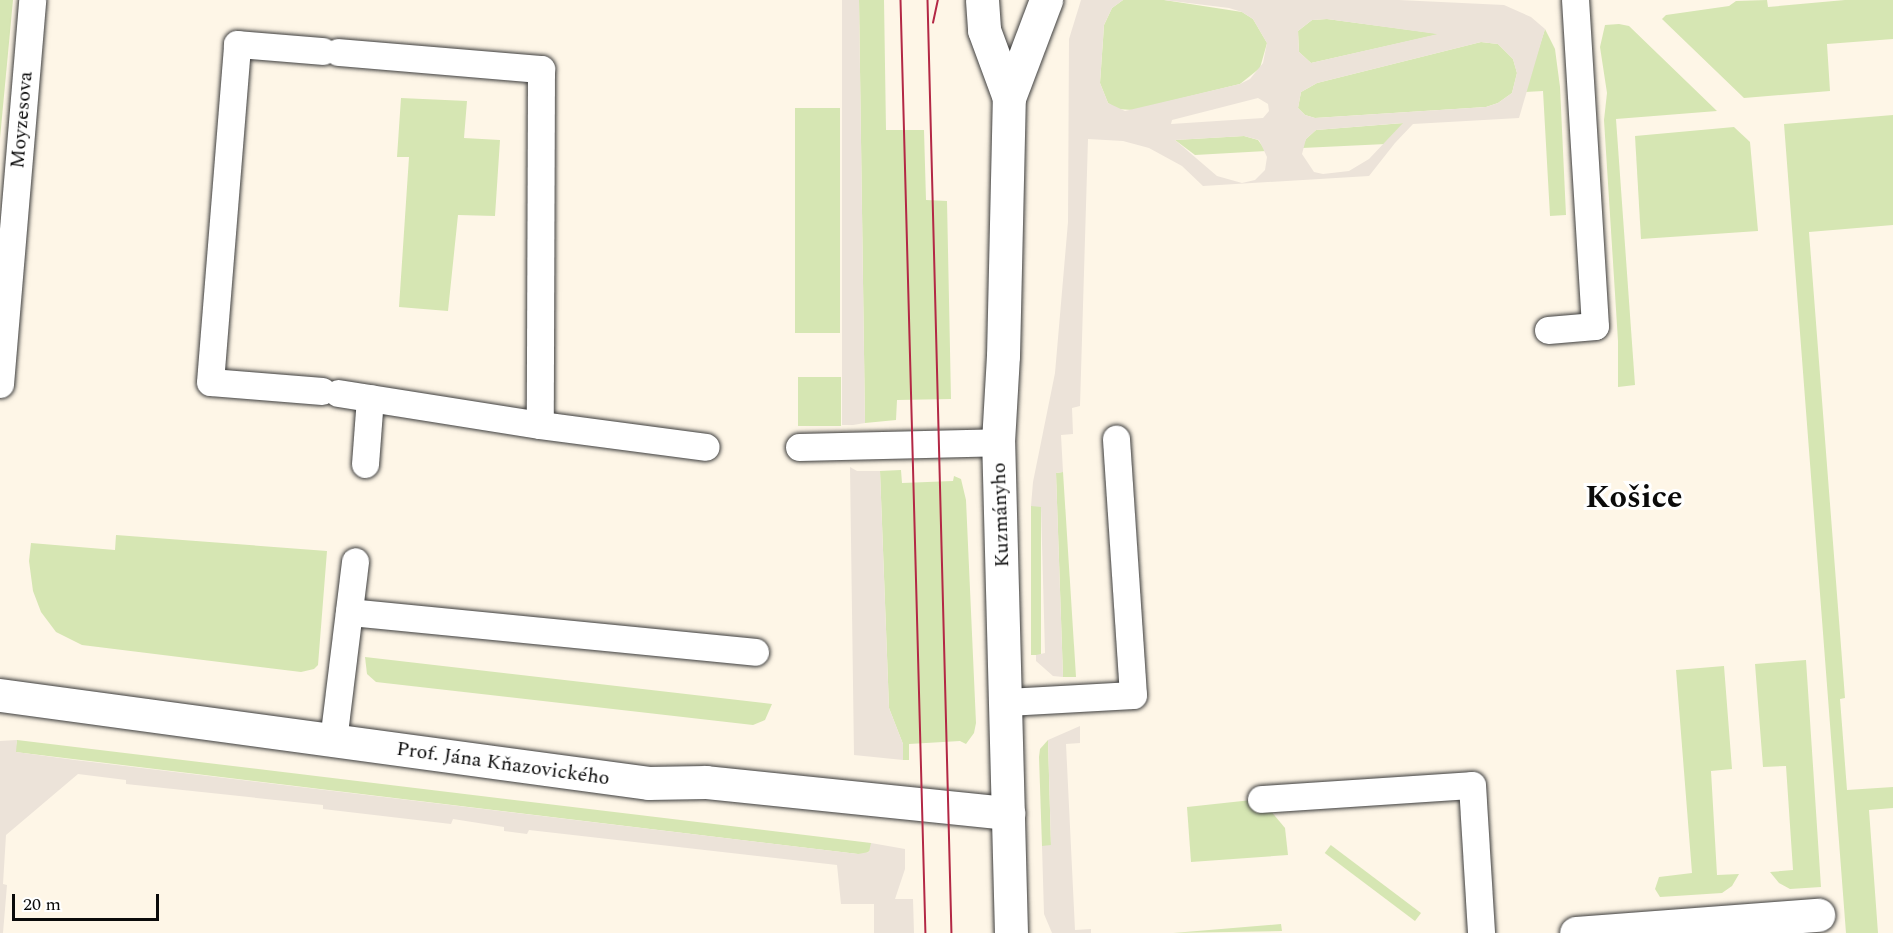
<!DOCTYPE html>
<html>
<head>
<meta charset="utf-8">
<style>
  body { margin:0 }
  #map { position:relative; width:1893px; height:933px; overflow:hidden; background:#fef6e7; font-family:Spectral,serif }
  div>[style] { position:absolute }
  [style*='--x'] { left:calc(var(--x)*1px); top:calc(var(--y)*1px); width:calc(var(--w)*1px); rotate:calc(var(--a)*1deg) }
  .green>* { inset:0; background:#d6e6b3; transform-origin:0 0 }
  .plaza>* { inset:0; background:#ece3d9 }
  .roads { filter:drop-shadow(0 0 2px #3d3d3d) drop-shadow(0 0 2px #3d3d3d) }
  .service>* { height:27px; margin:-13.5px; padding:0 13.5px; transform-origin:13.5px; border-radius:13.5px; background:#fff }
  .minor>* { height:33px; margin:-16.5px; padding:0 16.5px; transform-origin:16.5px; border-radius:16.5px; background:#fff }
  .tram>* { height:1.5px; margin:-0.75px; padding:0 0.75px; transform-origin:0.75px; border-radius:0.75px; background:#b32845 }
  span { translate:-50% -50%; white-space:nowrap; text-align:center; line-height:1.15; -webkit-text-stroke:6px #fff; paint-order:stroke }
  .street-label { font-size:20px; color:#0a0a0a }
  .town-label { font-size:32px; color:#0a0a0a; font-weight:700 }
  .scale { position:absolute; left:12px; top:894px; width:147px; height:27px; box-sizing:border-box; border:3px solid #0a0a0a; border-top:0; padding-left:8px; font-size:18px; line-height:21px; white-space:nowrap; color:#0a0a0a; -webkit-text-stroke:4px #fff; paint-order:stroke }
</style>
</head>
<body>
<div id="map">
  <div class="green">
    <div style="clip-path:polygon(0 0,13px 0,0 138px)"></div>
    <div style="clip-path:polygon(859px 0,884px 0,886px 130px,924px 130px,926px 200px,947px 201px,951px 399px,897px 400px,896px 420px,865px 423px)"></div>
    <div style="clip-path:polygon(1123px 0,1164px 0,1242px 12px,1253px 19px,1267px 43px,1260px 68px,1240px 84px,1133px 110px,1117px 109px,1108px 103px,1100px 83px,1104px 25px,1112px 8px)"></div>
    <div style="clip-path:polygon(1767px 0,1768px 7px,1845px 0,1893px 0,1893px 39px,1827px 44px,1830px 91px,1744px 98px,1662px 19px,1666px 15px,1729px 6px,1736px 1px)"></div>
    <div style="clip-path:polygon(1327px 19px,1440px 34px,1311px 63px,1299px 52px,1298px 31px,1312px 20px)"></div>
    <div style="clip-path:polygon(1619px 24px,1629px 26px,1717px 111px,1616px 119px,1635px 385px,1618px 387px,1618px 341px,1604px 120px,1607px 93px,1600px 47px,1605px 25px)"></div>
    <div style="clip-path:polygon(1545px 29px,1555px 49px,1560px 87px,1566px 215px,1550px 216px,1543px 91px,1525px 92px)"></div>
    <div style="clip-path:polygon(1481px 42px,1498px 44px,1513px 59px,1517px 73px,1512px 93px,1498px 103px,1486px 107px,1315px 118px,1305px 115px,1298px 108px,1301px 92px,1317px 83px)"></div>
    <div style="clip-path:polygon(401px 98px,467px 101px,464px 138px,500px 140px,495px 216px,458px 215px,448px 311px,399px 307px,409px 157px,397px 157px)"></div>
    <div style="left:840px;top:108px;width:225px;height:45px;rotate:90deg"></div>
    <div style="clip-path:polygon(1893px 115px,1893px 225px,1809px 232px,1845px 698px,1840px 699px,1847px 790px,1893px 787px,1893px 808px,1869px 810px,1878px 933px,1846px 933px,1784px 124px)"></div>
    <div style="clip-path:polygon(1404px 123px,1386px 144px,1302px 148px,1306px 139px,1316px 130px)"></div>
    <div style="clip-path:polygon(1734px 127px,1750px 142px,1758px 231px,1641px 239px,1635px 136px)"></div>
    <div style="clip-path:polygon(1244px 136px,1258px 140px,1266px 151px,1195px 155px,1175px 140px)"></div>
    <div style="left:798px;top:377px;width:43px;height:49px"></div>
    <div style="clip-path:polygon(901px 470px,902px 483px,953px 481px,954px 476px,961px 479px,966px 500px,976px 723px,974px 733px,966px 744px,960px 741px,909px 744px,909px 760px,903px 760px,903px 744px,889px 708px,880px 471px)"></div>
    <div style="clip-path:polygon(1063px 472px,1076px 677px,1063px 677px,1056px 473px)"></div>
    <div style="left:1031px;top:506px;width:10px;height:149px"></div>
    <div style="clip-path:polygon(116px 535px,327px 551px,318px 665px,314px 669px,301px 672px,82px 645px,56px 632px,41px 612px,33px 591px,29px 561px,31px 543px,115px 550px)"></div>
    <div style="clip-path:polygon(365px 657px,772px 704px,765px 720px,753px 725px,376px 682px,367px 674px)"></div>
    <div style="clip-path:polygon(1806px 660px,1821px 887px,1790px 889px,1779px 883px,1770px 872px,1793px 870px,1786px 766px,1763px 767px,1755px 664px)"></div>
    <div style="clip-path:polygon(1724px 666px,1732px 769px,1711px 771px,1717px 875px,1739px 874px,1732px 886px,1722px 893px,1660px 897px,1655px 889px,1659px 877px,1692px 873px,1676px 670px)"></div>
    <div style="clip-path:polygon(17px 740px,871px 843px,871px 850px,865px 854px,858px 854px,15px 752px)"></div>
    <div style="clip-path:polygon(1048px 740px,1051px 846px,1042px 846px,1039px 757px,1040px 749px)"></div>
    <div style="clip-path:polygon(1261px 799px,1285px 828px,1288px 855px,1191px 862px,1187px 807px)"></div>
    <div style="left:1421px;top:913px;width:10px;height:113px;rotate:127deg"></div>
    <div style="clip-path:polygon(1281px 924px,1282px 931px,1173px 933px)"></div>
  </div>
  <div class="plaza">
    <div style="clip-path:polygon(842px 0,859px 0,865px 423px,853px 425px,842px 425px)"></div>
    <div style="clip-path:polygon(evenodd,1081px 0,1123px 0,1112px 8px,1104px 25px,1100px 83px,1108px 103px,1125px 111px,1240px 84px,1250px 79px,1263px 63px,1267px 43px,1253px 19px,1242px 12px,1229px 8px,1164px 0,1399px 0,1504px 5px,1531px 17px,1545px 29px,1519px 118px,1413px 124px,1395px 143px,1369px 176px,1203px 186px,1182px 166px,1149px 148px,1123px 141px,1088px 139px,1080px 406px,1072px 408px,1073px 434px,1061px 435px,1063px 472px,1056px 473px,1063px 677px,1053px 676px,1036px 661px,1036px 655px,1045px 653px,1041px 507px,1031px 506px,1033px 482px,1055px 373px,1068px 222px,1069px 39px,1081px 0,1327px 19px,1437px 34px,1438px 34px,1311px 63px,1299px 52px,1298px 31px,1312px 20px,1327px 19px,1081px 0,1481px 42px,1498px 44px,1513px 59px,1517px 73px,1512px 93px,1498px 103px,1486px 107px,1315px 118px,1305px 115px,1298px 108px,1301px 92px,1317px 83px,1481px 42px,1081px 0,1258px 98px,1268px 104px,1269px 111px,1263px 118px,1171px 124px,1172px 120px,1258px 98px,1081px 0,1403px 123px,1369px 159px,1349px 171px,1323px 174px,1314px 172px,1302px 154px,1306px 139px,1316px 130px,1403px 123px,1081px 0,1244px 136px,1259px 140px,1267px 157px,1265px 170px,1255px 180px,1242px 183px,1217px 176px,1175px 140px,1244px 136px)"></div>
    <div style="clip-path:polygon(850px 467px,857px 471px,880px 471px,889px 708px,903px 744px,903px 760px,854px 755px)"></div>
    <div style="clip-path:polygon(1080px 726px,1080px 743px,1066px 744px,1075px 930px,1091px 929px,1091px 933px,1052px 933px,1044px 914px,1042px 846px,1051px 845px,1048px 740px)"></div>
    <div style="clip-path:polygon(17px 740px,16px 752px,75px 760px,858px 854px,869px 852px,871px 843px,905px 849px,905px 869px,895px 899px,913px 899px,914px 933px,874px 933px,874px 904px,841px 904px,837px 865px,529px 830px,527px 834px,504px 831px,504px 827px,453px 819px,451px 824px,323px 809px,323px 805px,126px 784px,126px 780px,78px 774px,6px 835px,3px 884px,7px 885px,3px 933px,0 933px,0 741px)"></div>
  </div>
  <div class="roads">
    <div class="service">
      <div style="--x:338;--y:52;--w:204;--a:4.8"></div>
      <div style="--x:541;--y:69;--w:356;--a:90.2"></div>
      <div style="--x:540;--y:425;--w:167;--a:7.5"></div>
      <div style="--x:1548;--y:330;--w:47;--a:-4.9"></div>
      <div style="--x:1595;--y:326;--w:327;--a:-93.5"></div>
      <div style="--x:0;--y:384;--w:385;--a:-85.2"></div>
      <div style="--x:322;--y:391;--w:112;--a:-175.4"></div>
      <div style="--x:210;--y:382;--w:339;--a:-85.4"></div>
      <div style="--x:237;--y:44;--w:86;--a:4.7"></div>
      <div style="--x:338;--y:393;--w:205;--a:9"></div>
      <div style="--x:799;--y:447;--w:199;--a:-1.4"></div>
      <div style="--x:365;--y:464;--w:66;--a:-85.7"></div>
      <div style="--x:349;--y:612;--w:408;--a:5.6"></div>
      <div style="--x:1007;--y:702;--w:126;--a:-3.2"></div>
      <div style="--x:1133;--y:695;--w:257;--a:-93.8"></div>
      <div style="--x:333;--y:741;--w:181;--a:-83"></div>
      <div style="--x:1261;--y:799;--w:211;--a:-3.8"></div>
      <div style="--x:1472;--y:785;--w:148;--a:86.5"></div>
    </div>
    <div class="minor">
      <div style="--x:982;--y:0;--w:30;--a:86"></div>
      <div style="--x:984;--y:30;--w:72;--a:69.8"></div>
      <div style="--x:0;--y:695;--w:654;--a:7.73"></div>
      <div style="--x:648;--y:783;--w:58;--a:-1"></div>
      <div style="--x:706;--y:782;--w:304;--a:5.9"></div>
      <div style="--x:1011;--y:933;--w:491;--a:-91.5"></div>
      <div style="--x:998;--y:442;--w:86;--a:-86.7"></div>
      <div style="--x:1003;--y:356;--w:258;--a:-88.7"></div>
      <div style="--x:1009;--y:98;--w:105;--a:-69.3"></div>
      <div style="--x:1576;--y:933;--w:243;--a:-4.3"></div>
    </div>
  </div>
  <div class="tram">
    <div style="--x:901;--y:0;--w:933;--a:88.47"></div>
    <div style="--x:928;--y:0;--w:933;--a:88.53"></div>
    <div style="--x:933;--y:23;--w:24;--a:-78"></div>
  </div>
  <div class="street-label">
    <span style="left:22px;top:120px;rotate:-85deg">Moyzesova</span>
    <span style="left:1001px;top:515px;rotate:-92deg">Kuzmányho</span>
    <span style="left:503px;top:764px;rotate:8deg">Prof. Jána Kňazovického</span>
  </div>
  <div class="town-label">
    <span style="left:1634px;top:498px">Košice</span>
  </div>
  <div class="scale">20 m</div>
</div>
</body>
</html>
